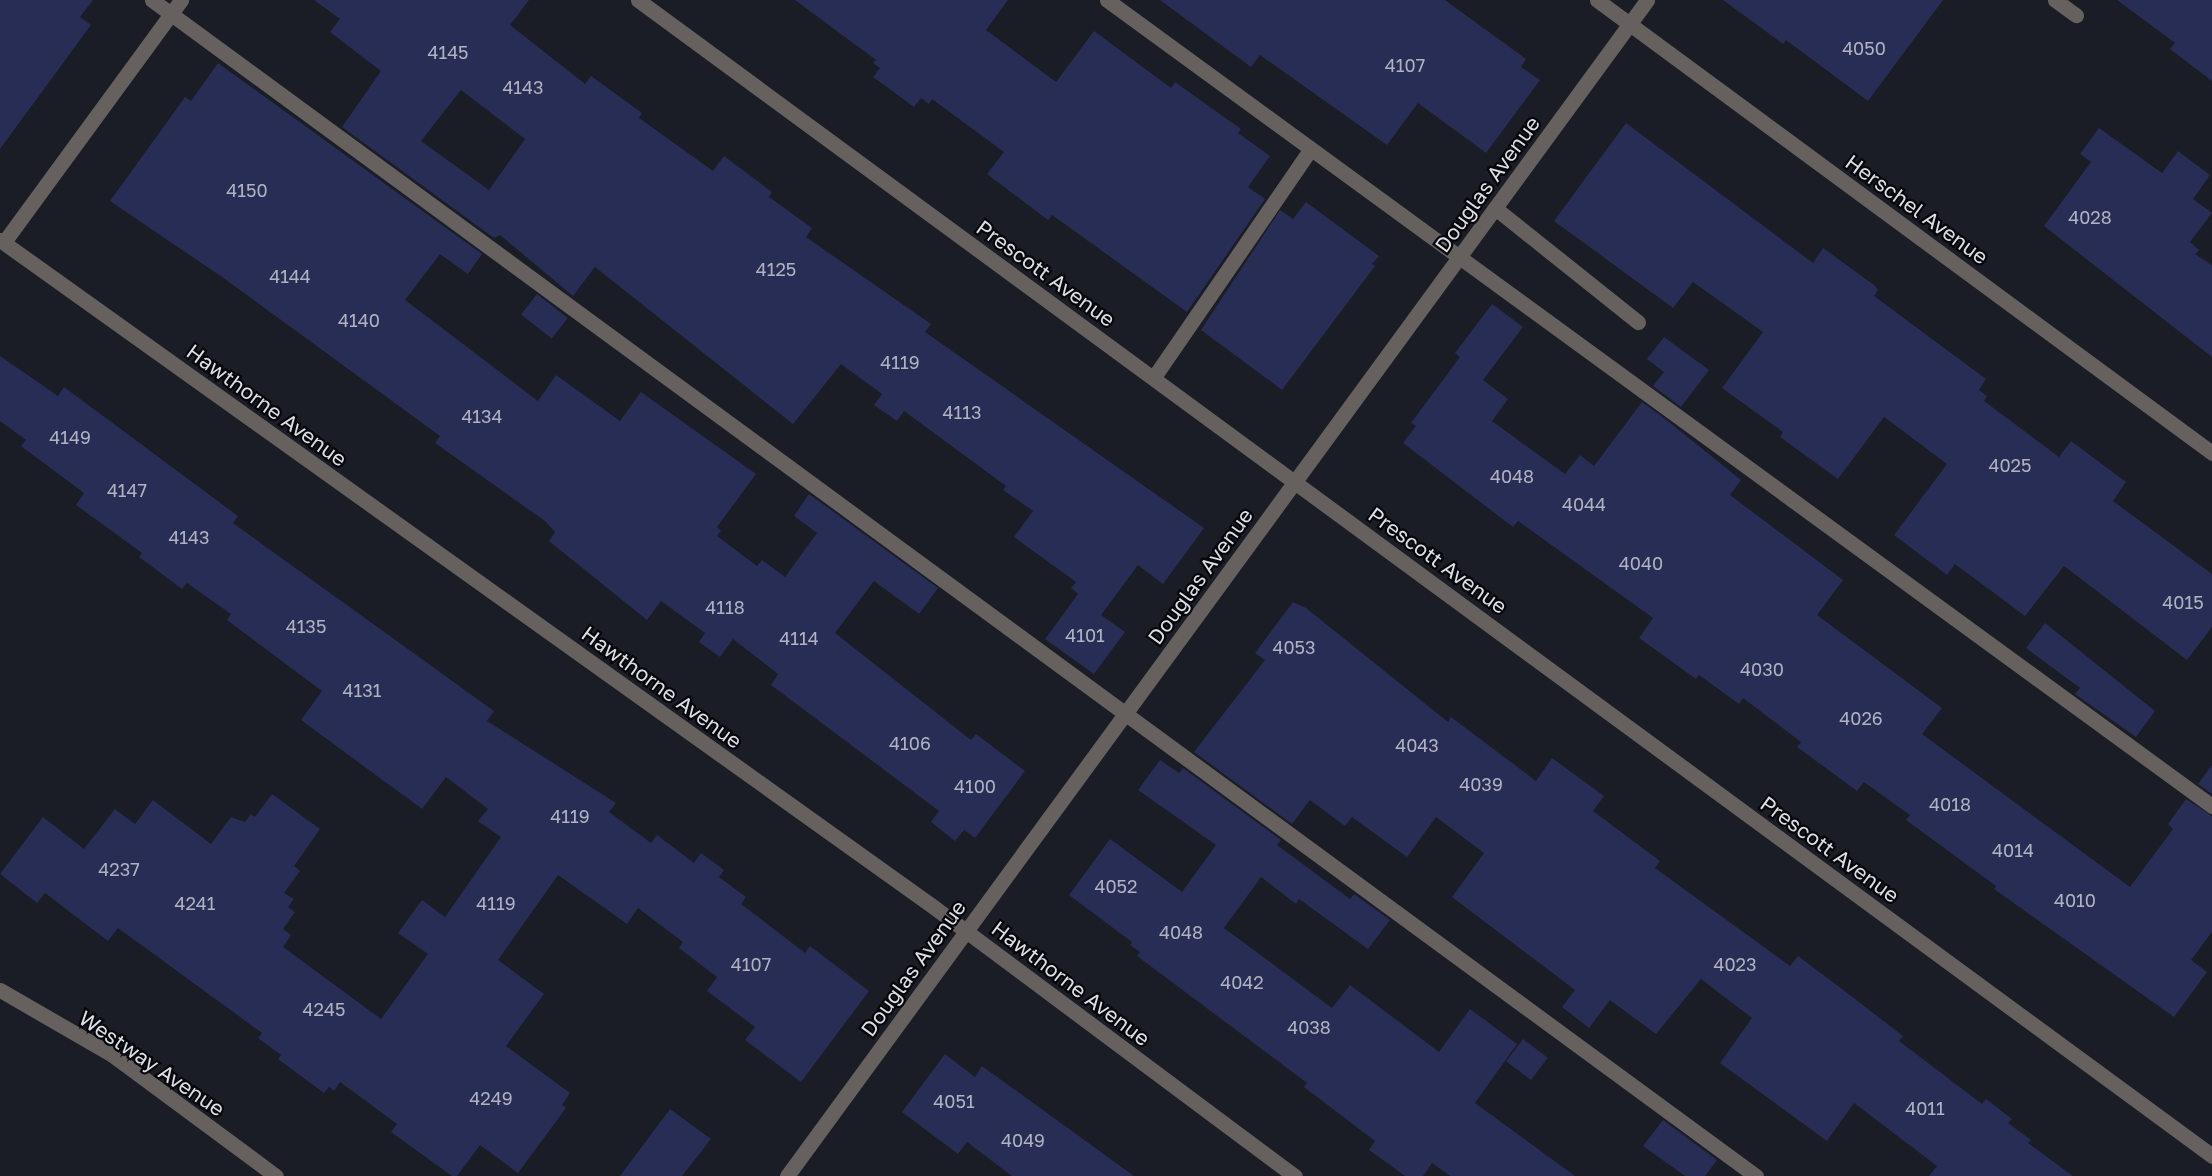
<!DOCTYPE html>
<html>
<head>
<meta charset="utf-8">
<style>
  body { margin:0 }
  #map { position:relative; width:2212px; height:1176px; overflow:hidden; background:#1a1c26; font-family:"Golos Text",sans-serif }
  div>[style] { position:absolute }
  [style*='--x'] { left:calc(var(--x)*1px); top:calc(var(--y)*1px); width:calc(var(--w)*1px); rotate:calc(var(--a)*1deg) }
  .building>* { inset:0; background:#282d55; transform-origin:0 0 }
  .service>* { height:15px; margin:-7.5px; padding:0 7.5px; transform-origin:7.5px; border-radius:7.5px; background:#66605e }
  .minor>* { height:15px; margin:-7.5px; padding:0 7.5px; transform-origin:7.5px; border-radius:7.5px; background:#66605e }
  .tertiary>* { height:15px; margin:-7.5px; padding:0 7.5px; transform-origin:7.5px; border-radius:7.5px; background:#66605e }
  span { translate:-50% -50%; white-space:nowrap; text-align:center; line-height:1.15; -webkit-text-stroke:4.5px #06070b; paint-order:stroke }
  .number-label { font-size:18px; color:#b0b2c2 }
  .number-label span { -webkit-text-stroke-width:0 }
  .street-label { font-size:21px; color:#dddee6 }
</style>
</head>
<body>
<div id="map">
  <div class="building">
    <div style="clip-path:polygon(0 0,93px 0,80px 17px,91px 25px,0 149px)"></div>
    <div style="clip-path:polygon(evenodd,314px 0,529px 0,510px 25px,585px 84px,591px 76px,642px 113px,639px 118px,713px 171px,724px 156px,772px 192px,769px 197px,812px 228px,806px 237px,931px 324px,925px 332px,1204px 528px,1163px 584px,1138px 565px,1101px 615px,1125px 632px,1094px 674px,1045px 639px,1078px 594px,1071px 588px,1076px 582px,1014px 537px,1033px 511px,1003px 490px,1006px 486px,904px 411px,897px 421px,874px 405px,882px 394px,841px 364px,793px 424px,595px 267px,573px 296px,500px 235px,494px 238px,342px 127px,381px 71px,330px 32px,340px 19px,314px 0,461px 90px,525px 139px,489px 190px,421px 141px,461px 90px)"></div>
    <div style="clip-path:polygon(795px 0,1008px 0,986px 30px,1056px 82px,1094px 31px,1171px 88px,1175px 82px,1241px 129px,1238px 133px,1270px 156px,1248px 187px,1265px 199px,1187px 312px,1052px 215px,1048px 220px,987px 174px,1004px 152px,932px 99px,929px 104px,921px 98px,914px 107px,873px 77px,880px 68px,873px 63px,876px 60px)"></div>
    <div style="clip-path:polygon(1160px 0,1445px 0,1526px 59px,1521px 67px,1540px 80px,1486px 153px,1418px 103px,1387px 145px,1260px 55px,1251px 67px)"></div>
    <div style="clip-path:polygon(1723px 0,1943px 0,1868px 101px,1786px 40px,1783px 44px)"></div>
    <div style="clip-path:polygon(2117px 0,2212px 0,2212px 81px,2170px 49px,2175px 43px)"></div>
    <div style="clip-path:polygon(218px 63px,482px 254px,468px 274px,440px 254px,405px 300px,471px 350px,538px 401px,556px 375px,620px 421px,641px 392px,756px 474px,717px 527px,721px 531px,717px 536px,757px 566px,762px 560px,785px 577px,817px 533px,794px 516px,809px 494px,938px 588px,919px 614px,874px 581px,835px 633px,971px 740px,976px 734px,1025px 771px,975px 838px,964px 830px,955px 841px,931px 822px,939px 811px,771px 685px,778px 674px,733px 639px,720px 657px,699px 642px,705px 633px,661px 601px,647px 620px,549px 541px,555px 532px,545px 521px,435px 443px,440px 436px,222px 277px,110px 201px,185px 97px,191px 101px)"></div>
    <div style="clip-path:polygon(1626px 123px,1813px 263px,1823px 248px,1874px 285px,1878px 290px,1874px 296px,1986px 379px,1979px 390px,1987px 396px,1984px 401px,2059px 457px,2071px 441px,2126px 482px,2113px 501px,2212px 574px,2212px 627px,2187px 660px,2064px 566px,2025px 616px,1955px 564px,1947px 575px,1894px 535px,1947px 464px,1884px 417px,1838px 479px,1780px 437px,1783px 432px,1722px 388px,1763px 332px,1693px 282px,1673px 308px,1554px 221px)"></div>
    <div style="clip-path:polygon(2099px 128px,2162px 173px,2178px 151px,2210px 175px,2193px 199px,2212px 213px,2190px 242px,2199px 250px,2195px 254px,2212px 265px,2212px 357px,2044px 226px,2091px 162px,2080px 154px)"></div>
    <div style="clip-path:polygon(1306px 202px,1379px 256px,1372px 264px,1375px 266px,1282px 390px,1201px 330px,1280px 210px,1293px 219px)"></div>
    <div style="left:537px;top:294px;width:39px;height:26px;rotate:38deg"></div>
    <div style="clip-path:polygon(1492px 304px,1523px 327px,1483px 380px,1508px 399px,1492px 421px,1565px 474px,1580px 455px,1594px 466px,1642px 402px,1669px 422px,1741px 480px,1730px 495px,1843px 580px,1817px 615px,1942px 708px,1922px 734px,2130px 887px,2173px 829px,2168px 824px,2186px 799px,2212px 816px,2212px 932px,2191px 960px,2207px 972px,2174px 1017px,1994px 889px,1996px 886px,1906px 820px,1910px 815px,1864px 782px,1857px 791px,1797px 747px,1801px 742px,1743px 698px,1739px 704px,1699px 675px,1696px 679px,1639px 638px,1653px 618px,1518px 521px,1513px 527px,1403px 443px,1416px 426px,1411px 423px,1460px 357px,1455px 353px)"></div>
    <div style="clip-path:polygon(1664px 337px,1709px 370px,1681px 407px,1653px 386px,1664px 372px,1647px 359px)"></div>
    <div style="clip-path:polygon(0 356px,58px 396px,64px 387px,238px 516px,233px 523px,494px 711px,487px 721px,616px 803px,609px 812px,651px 843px,657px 835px,694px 863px,701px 853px,724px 870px,719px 877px,746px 897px,741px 904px,805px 953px,810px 946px,869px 991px,801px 1082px,745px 1040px,755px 1027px,707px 991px,717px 977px,679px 948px,683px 942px,638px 908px,627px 924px,558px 875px,498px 960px,544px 994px,506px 1046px,570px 1093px,562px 1105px,566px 1108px,518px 1173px,480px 1145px,457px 1176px,452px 1176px,391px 1132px,397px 1124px,340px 1082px,334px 1091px,329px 1087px,324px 1093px,278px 1059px,281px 1055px,258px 1038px,262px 1033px,118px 928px,108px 941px,45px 893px,37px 903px,0 874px,43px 817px,84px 849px,115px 809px,135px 824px,153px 800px,211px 844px,231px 817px,245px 822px,251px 814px,255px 817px,272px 794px,320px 829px,294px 866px,300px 871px,284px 893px,294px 899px,288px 907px,295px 912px,283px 929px,291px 935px,283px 947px,381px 1019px,428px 954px,398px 933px,422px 900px,445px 917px,501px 837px,478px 821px,488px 809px,446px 777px,422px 809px,301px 720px,322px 691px,227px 620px,231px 614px,187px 583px,182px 589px,139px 557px,142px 553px,76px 505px,84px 493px,21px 446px,26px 440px,0 421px)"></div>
    <div style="clip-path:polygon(1293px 602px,1306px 608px,1448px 722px,1451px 717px,1536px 781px,1552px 758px,1604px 796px,1593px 811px,1660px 861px,1655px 868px,1790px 966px,1798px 956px,1842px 989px,1903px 1036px,1899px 1041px,1982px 1104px,1986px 1099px,2012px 1119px,2008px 1123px,2031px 1140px,2028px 1143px,2073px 1176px,1929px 1176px,1937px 1166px,1854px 1103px,1827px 1141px,1720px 1063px,1752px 1018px,1701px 979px,1656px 1034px,1610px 1000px,1589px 1028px,1562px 1007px,1575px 990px,1452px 897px,1484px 853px,1436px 817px,1407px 857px,1352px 817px,1345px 826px,1310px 800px,1292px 824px,1194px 752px,1265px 660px,1255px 653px)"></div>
    <div style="clip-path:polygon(2045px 623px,2155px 711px,2136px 737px,2075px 694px,2080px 688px,2026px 648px)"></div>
    <div style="clip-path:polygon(1160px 760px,1179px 773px,1183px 768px,1281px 840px,1277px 845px,1350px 899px,1354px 894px,1390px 920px,1368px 949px,1299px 899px,1296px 904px,1261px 877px,1224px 928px,1332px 1008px,1350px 985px,1439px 1052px,1470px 1009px,1517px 1044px,1475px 1103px,1575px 1176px,1450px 1176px,1432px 1163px,1423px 1176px,1405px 1176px,1369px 1150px,1375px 1141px,1304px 1087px,1307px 1083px,1137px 956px,1140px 952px,1130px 945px,1132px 942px,1069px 895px,1110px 839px,1182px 892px,1216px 845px,1138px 790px)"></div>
    <div style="clip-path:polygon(2212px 765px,2212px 794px,2198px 784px)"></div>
    <div style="left:1523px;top:1039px;width:31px;height:28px;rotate:37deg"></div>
    <div style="clip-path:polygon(945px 1054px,975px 1077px,982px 1066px,1134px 1176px,1012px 1176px,967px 1142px,958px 1154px,902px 1112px)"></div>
    <div style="clip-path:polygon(670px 1109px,711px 1139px,682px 1176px,620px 1176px)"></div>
    <div style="clip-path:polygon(1663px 1120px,1717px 1160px,1705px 1176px,1685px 1176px,1643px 1146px)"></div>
  </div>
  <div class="service">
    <div style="--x:152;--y:0;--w:1989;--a:36.25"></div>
    <div style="--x:1107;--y:0;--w:1368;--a:36.11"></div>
    <div style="--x:2055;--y:0;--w:26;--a:36"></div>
    <div style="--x:1495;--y:208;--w:183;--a:38.6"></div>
    <div style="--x:1154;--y:377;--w:275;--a:-55.5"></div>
  </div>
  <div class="minor">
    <div style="--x:638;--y:0;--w:1953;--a:36.29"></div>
    <div style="--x:1597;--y:0;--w:764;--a:36.37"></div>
    <div style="--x:0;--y:240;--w:1149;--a:35.54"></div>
    <div style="--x:935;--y:908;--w:449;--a:36.7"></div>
    <div style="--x:4;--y:242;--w:300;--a:-53.8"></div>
    <div style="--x:0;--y:990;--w:128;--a:30"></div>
    <div style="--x:111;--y:1054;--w:205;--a:36.5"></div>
  </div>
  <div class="tertiary">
    <div style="--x:787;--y:1176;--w:1457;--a:-53.82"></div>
  </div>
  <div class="number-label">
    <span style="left:1864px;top:48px">4050</span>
    <span style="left:448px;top:52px">4145</span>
    <span style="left:1405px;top:65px">4107</span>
    <span style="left:523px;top:87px">4143</span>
    <span style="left:247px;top:190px">4150</span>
    <span style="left:2090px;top:217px">4028</span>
    <span style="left:776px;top:269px">4125</span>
    <span style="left:290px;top:276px">4144</span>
    <span style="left:359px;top:320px">4140</span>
    <span style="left:900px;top:362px">4119</span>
    <span style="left:962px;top:412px">4113</span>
    <span style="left:482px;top:416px">4134</span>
    <span style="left:70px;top:437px">4149</span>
    <span style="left:2010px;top:465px">4025</span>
    <span style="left:1512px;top:476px">4048</span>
    <span style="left:127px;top:490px">4147</span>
    <span style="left:1584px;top:504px">4044</span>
    <span style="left:189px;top:537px">4143</span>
    <span style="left:1641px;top:563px">4040</span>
    <span style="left:2183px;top:602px">4015</span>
    <span style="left:725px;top:607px">4118</span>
    <span style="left:306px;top:626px">4135</span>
    <span style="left:1085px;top:635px">4101</span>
    <span style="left:799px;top:638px">4114</span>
    <span style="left:1294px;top:647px">4053</span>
    <span style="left:1762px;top:669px">4030</span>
    <span style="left:362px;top:690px">4131</span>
    <span style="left:1861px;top:718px">4026</span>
    <span style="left:910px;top:743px">4106</span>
    <span style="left:1417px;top:745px">4043</span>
    <span style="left:1481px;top:784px">4039</span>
    <span style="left:975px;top:786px">4100</span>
    <span style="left:1950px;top:804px">4018</span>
    <span style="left:570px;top:816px">4119</span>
    <span style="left:2013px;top:850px">4014</span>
    <span style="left:119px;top:869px">4237</span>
    <span style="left:1116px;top:886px">4052</span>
    <span style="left:2075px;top:900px">4010</span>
    <span style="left:195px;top:903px">4241</span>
    <span style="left:496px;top:903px">4119</span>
    <span style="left:1181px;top:932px">4048</span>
    <span style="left:751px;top:964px">4107</span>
    <span style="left:1735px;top:964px">4023</span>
    <span style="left:1242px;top:982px">4042</span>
    <span style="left:324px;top:1009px">4245</span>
    <span style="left:1309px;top:1027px">4038</span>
    <span style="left:491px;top:1098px">4249</span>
    <span style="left:954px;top:1101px">4051</span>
    <span style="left:1925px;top:1108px">4011</span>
    <span style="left:1023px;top:1140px">4049</span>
  </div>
  <div class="street-label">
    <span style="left:1487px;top:184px;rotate:-54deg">Douglas Avenue</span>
    <span style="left:1917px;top:209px;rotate:36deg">Herschel Avenue</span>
    <span style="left:1046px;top:273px;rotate:36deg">Prescott Avenue</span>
    <span style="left:267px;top:405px;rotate:36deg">Hawthorne Avenue</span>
    <span style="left:1438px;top:560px;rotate:36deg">Prescott Avenue</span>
    <span style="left:1200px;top:576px;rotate:-54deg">Douglas Avenue</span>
    <span style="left:662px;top:687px;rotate:36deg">Hawthorne Avenue</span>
    <span style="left:1830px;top:849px;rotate:36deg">Prescott Avenue</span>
    <span style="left:913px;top:968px;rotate:-54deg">Douglas Avenue</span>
    <span style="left:1071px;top:983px;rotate:37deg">Hawthorne Avenue</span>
    <span style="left:152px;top:1063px;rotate:34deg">Westway Avenue</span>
  </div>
</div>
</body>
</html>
